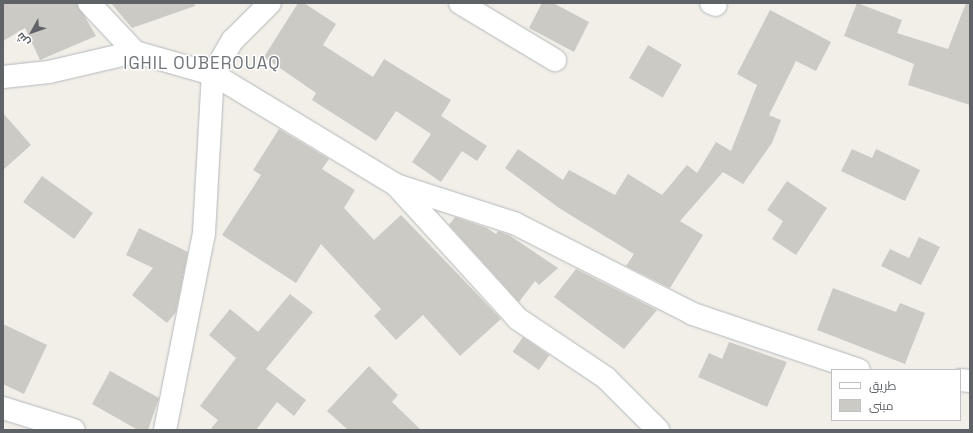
<!DOCTYPE html>
<html>
<head>
<meta charset="utf-8">
<style>
  body { margin:0 }
  #map { position:relative; width:973px; height:433px; overflow:hidden; background:#f1efe8; font-family:"Space Grotesk",Cairo,sans-serif }
  div>[style] { position:absolute }
  [style*='--x'] { left:calc(var(--x)*1px); top:calc(var(--y)*1px); width:calc(var(--w)*1px); rotate:calc(var(--a)*1deg) }
  .building>* { inset:0; background:#cccac5; transform-origin:0 0 }
  .roads { filter:drop-shadow(0 0 1px #b5b8bc) drop-shadow(0 0 1px #b5b8bc) }
  .minor>* { height:22px; margin:-11px; padding:0 11px; transform-origin:11px; border-radius:11px; background:#fff }
  span { translate:-50% -50%; white-space:nowrap; text-align:center; line-height:1.15; -webkit-text-stroke:3px #fff; paint-order:stroke }
  .quarter-label { font-size:17px; color:#70757a; letter-spacing:1px }
  .frame { position:absolute; inset:0; border:4px solid #5f6368; pointer-events:none }
  .legend { position:absolute; left:831px; top:369px; width:130px; height:52px; box-sizing:border-box; background:#fff; border:1px solid #bfc1c3; margin:0; padding:5px 7px; list-style:none; font-size:12px; color:#5f6368 }
  .legend li { display:flex; align-items:center; gap:8px; height:20px }
  .legend b { width:20px; border:1px solid #bfc1c3 }
  .north { position:absolute; left:12px; top:12px; width:40px; height:40px; -webkit-text-stroke:3px #fff; paint-order:stroke; rotate:230deg; font-size:11px; font-weight:700; line-height:16px; text-align:center; color:#5f6368 }
  .north::after { content:''; display:block; margin:auto; width:14px; height:18px; background:#5f6368; clip-path:polygon(50% 0,100% 100%,50% 72%,0 100%) }
</style>
</head>
<body>
<div id="map">
  <div class="building">
    <div style="clip-path:polygon(3px 3px,77px 3px,96px 36px,40px 60px,25px 28px,3px 41px)"></div>
    <div style="clip-path:polygon(111px 3px,194px 3px,195px 6px,132px 28px)"></div>
    <div style="clip-path:polygon(298px 3px,304px 3px,336px 24px,323px 45px,373px 77px,384px 59px,451px 100px,441px 116px,487px 146px,477px 161px,462px 151px,441px 182px,412px 162px,431px 134px,396px 111px,376px 141px,312px 100px,316px 93px,264px 57px)"></div>
    <div style="clip-path:polygon(542px 3px,553px 3px,589px 22px,574px 52px,529px 28px)"></div>
    <div style="clip-path:polygon(857px 3px,902px 20px,897px 33px,948px 49px,966px 3px,970px 3px,970px 105px,908px 85px,914px 64px,844px 36px)"></div>
    <div style="clip-path:polygon(770px 10px,831px 42px,816px 71px,796px 61px,769px 115px,781px 120px,772px 143px,743px 184px,723px 172px,680px 221px,703px 235px,670px 288px,626px 266px,634px 254px,559px 208px,505px 168px,518px 149px,563px 180px,569px 170px,615px 195px,628px 174px,662px 195px,687px 165px,697px 173px,716px 142px,731px 151px,757px 85px,737px 74px)"></div>
    <div style="left:648px;top:45px;width:39px;height:38px;rotate:30deg"></div>
    <div style="clip-path:polygon(3px 113px,31px 145px,3px 170px)"></div>
    <div style="clip-path:polygon(279px 129px,329px 159px,322px 169px,355px 190px,344px 208px,374px 240px,401px 215px,501px 319px,460px 356px,423px 315px,396px 340px,374px 316px,381px 309px,321px 244px,296px 283px,222px 235px,261px 175px,253px 170px)"></div>
    <div style="clip-path:polygon(852px 149px,872px 158px,876px 149px,920px 170px,905px 201px,841px 171px)"></div>
    <div style="left:42px;top:176px;width:63px;height:32px;rotate:36deg"></div>
    <div style="clip-path:polygon(787px 181px,827px 208px,796px 255px,772px 239px,783px 221px,767px 210px)"></div>
    <div style="clip-path:polygon(455px 217px,487px 228px,496px 234px,498px 231px,509px 235px,558px 268px,539px 285px,535px 281px,519px 302px,449px 225px)"></div>
    <div style="clip-path:polygon(139px 228px,188px 252px,176px 312px,167px 323px,132px 295px,153px 268px,126px 255px)"></div>
    <div style="clip-path:polygon(919px 237px,940px 247px,921px 285px,881px 266px,890px 249px,909px 258px)"></div>
    <div style="clip-path:polygon(576px 269px,657px 310px,624px 349px,554px 297px)"></div>
    <div style="clip-path:polygon(833px 288px,896px 312px,900px 303px,925px 313px,905px 364px,817px 330px)"></div>
    <div style="clip-path:polygon(290px 294px,313px 312px,266px 369px,306px 400px,294px 416px,277px 402px,256px 430px,210px 430px,218px 420px,200px 406px,236px 358px,209px 335px,230px 309px,258px 332px)"></div>
    <div style="clip-path:polygon(3px 324px,47px 345px,24px 394px,3px 384px)"></div>
    <div style="left:523px;top:337px;width:32px;height:18px;rotate:35deg"></div>
    <div style="clip-path:polygon(729px 342px,787px 362px,767px 407px,698px 377px,709px 353px,722px 359px)"></div>
    <div style="clip-path:polygon(369px 366px,398px 395px,392px 402px,421px 430px,348px 430px,327px 411px)"></div>
    <div style="clip-path:polygon(110px 371px,159px 398px,148px 430px,138px 430px,92px 404px)"></div>
  </div>
  <div class="roads">
    <div class="minor">
      <div style="--x:89;--y:3;--w:67;--a:46.8"></div>
      <div style="--x:460;--y:3;--w:111;--a:31"></div>
      <div style="--x:711;--y:3;--w:5;--a:22"></div>
      <div style="--x:3;--y:77;--w:46;--a:-6.2"></div>
      <div style="--x:49;--y:72;--w:88;--a:-13.1"></div>
      <div style="--x:135;--y:52;--w:81;--a:15.8"></div>
      <div style="--x:213;--y:74;--w:214;--a:31.2"></div>
      <div style="--x:396;--y:185;--w:124;--a:17.9"></div>
      <div style="--x:514;--y:223;--w:201;--a:26.9"></div>
      <div style="--x:693;--y:314;--w:175;--a:18.6"></div>
      <div style="--x:397;--y:186;--w:180;--a:47.7"></div>
      <div style="--x:518;--y:319;--w:106;--a:33.8"></div>
      <div style="--x:606;--y:378;--w:74;--a:45"></div>
      <div style="--x:960;--y:380;--w:10;--a:6"></div>
      <div style="--x:3;--y:408;--w:74;--a:17.2"></div>
      <div style="--x:165;--y:430;--w:201;--a:-78.8"></div>
      <div style="--x:204;--y:233;--w:159;--a:-86.8"></div>
      <div style="--x:213;--y:74;--w:39;--a:-60"></div>
      <div style="--x:233;--y:40;--w:52;--a:-45"></div>
    </div>
  </div>
  <div class="quarter-label">
    <span style="left:202px;top:64px">IGHIL OUBEROUAQ</span>
  </div>
  <div class="frame"></div>
  <ul class="legend">
  <li><b style="height:5px;background:#fff"></b>طريق</li>
  <li><b style="height:11px;background:#cccac5"></b>مبنى</li>
  </ul>
  <div class="north">ش</div>
</div>
</body>
</html>
